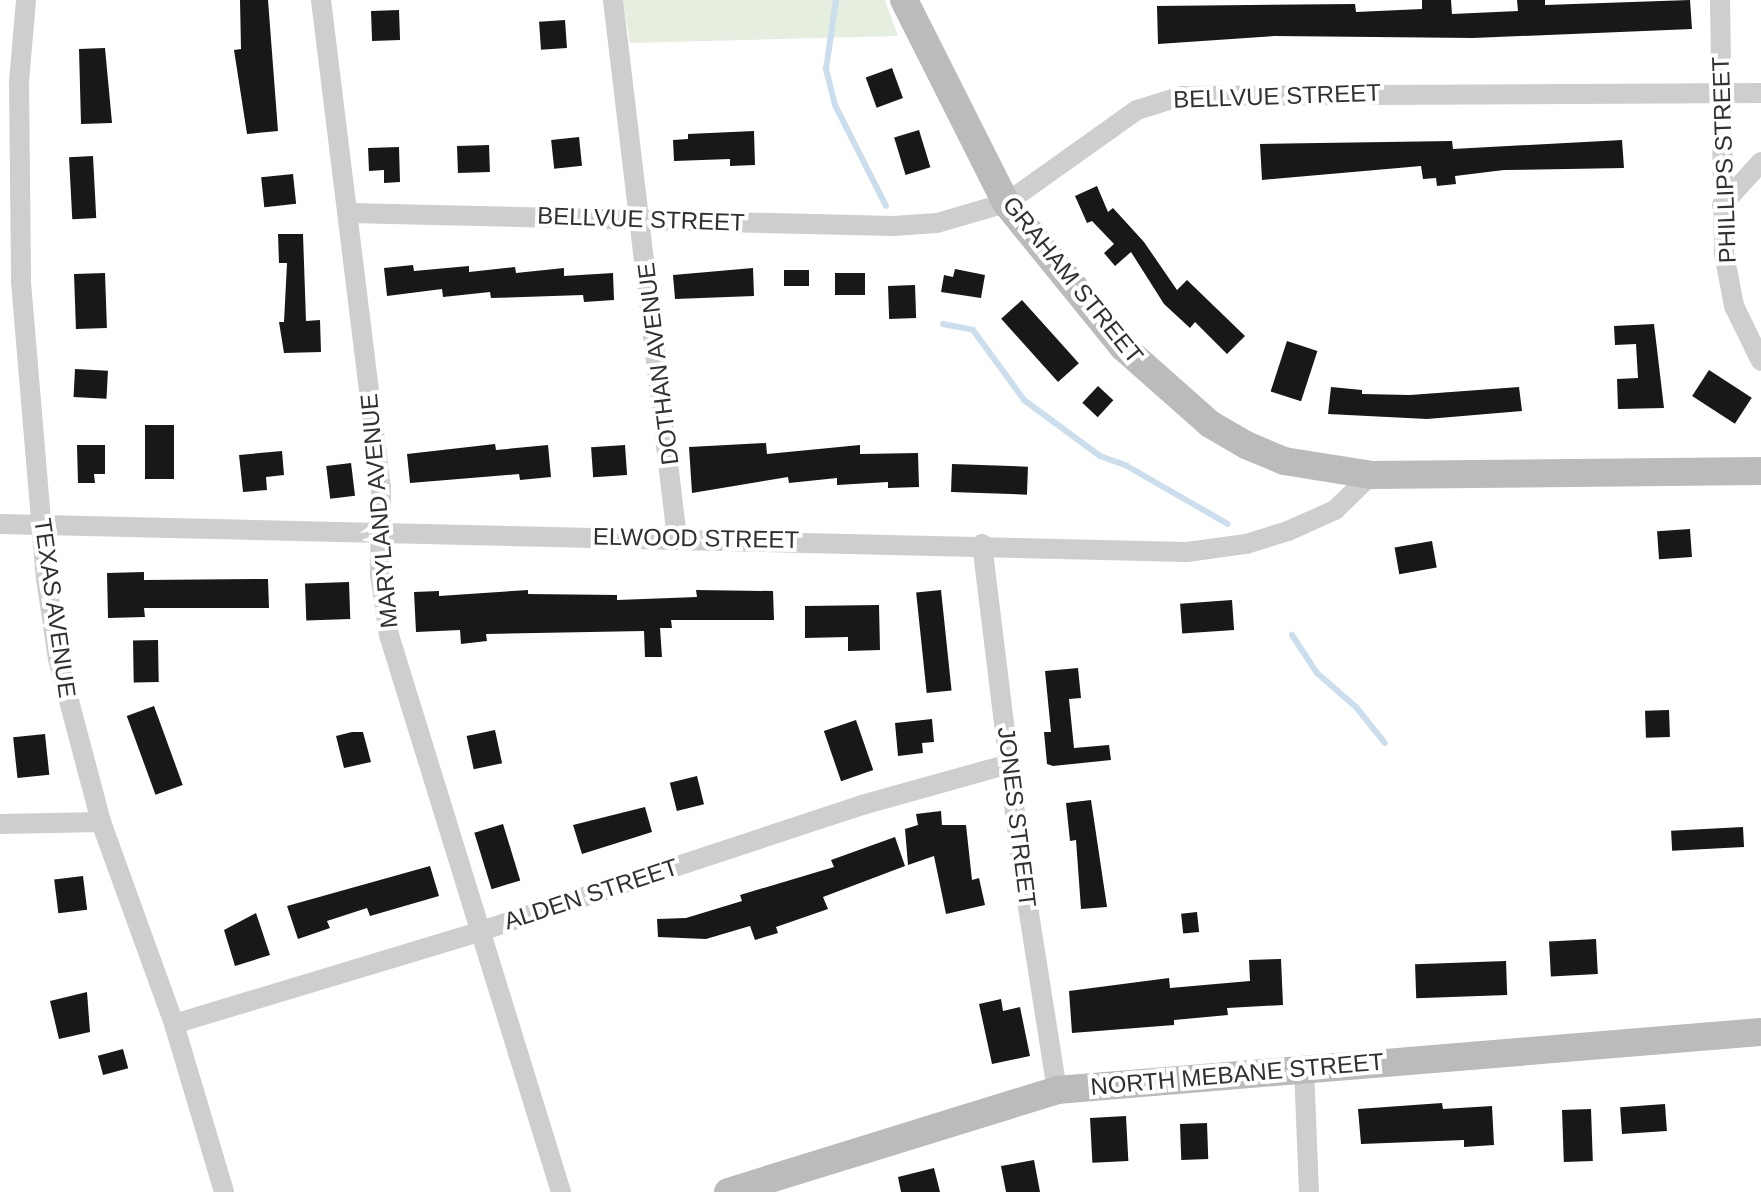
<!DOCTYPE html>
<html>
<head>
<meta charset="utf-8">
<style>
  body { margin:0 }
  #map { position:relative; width:1761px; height:1192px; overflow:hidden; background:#fff; font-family:Helvetica,sans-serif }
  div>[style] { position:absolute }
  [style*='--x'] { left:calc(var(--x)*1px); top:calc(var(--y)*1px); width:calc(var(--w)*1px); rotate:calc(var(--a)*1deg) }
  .green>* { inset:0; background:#e6eedf }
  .stream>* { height:6px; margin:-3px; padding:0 3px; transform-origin:3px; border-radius:3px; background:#cbdeed }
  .building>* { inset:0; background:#181818; transform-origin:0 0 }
  .street>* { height:20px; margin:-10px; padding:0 10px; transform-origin:10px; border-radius:10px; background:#cecece }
  .secondary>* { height:28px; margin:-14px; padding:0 14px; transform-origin:14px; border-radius:14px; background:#bbb }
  span { translate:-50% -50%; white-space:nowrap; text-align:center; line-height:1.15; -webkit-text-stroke:8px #fff; paint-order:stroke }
  .street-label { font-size:24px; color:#313131 }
</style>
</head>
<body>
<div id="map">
  <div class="green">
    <div style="clip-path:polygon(623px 0,885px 0,898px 36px,630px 43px)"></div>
  </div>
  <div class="stream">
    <div style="--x:836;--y:0;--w:70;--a:98.2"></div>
    <div style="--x:826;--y:69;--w:37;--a:76"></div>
    <div style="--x:835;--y:105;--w:113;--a:63.2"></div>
    <div style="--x:943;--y:324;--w:31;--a:11"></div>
    <div style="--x:973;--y:330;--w:87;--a:53.9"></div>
    <div style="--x:1024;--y:400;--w:94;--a:36.4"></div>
    <div style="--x:1100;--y:456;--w:29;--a:20"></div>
    <div style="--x:1127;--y:466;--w:116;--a:29.9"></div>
    <div style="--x:1292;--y:635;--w:45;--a:56.7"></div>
    <div style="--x:1317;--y:673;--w:52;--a:41.1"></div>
    <div style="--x:1356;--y:707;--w:46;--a:51.1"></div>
  </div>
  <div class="building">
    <div style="clip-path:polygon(240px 0,268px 0,278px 131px,247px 134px,234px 50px,241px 49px)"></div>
    <div style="clip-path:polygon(1422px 0,1451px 0,1452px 14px,1518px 11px,1517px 0,1545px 0,1545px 5px,1690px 0,1692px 29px,1473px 38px,1275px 36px,1158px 44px,1157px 6px,1355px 4px,1356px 12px,1422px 9px)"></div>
    <div style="left:399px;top:10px;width:30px;height:28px;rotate:88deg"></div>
    <div style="left:565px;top:20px;width:28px;height:26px;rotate:86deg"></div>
    <div style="clip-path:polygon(105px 48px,112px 123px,81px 124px,79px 49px)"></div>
    <div style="left:892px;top:68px;width:32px;height:28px;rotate:70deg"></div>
    <div style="left:919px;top:130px;width:39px;height:26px;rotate:73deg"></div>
    <div style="clip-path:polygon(754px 131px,755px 165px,730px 166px,730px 159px,674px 161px,673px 140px,688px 139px,688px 134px)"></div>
    <div style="left:579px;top:137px;width:29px;height:28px;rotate:84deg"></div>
    <div style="clip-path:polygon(1622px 140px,1624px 168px,1504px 170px,1455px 176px,1456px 184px,1437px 186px,1436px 178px,1423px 179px,1421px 166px,1262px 180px,1260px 144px,1452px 141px,1453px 149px)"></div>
    <div style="left:489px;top:145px;width:27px;height:32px;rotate:88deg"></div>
    <div style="clip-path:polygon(399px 147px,400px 182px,384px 183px,384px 170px,369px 171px,368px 148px)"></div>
    <div style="left:93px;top:156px;width:62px;height:24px;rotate:87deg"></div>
    <div style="left:293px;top:174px;width:30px;height:32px;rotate:84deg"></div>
    <div style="clip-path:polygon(1097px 186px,1108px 212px,1113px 208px,1144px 242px,1177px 290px,1187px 280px,1245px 336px,1227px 354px,1195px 322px,1190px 328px,1164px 304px,1131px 252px,1115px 266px,1104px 253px,1114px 244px,1092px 221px,1087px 223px,1075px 196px)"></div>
    <div style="clip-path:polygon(278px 234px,303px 234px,306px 321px,320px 320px,321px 352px,284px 353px,279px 322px,284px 322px,287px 263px,279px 263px)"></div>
    <div style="clip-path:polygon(413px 265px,414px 271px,469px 266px,469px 272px,515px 267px,516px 273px,564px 268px,564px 276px,613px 273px,614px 300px,584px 302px,583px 295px,491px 298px,490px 292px,443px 297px,442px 289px,387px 296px,384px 268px)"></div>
    <div style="clip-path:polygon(753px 268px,754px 296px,675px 299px,673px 275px)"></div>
    <div style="clip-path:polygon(955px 269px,985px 275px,981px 298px,941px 292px,944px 275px,953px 277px)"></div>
    <div style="left:809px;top:270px;width:16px;height:25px;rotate:90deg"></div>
    <div style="left:105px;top:273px;width:55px;height:31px;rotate:88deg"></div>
    <div style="left:835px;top:273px;width:30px;height:22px"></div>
    <div style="left:915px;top:285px;width:33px;height:27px;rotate:88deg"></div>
    <div style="left:1022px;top:300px;width:85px;height:28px;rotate:48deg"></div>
    <div style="clip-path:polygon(1654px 324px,1664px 408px,1618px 409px,1617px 379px,1638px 378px,1636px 344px,1615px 345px,1614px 326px)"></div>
    <div style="left:1287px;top:341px;width:32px;height:53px;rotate:18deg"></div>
    <div style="left:75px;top:369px;width:33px;height:28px;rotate:3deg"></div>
    <div style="left:1709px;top:370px;width:51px;height:31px;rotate:33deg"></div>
    <div style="left:1098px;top:386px;width:21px;height:23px;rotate:43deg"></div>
    <div style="clip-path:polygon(1331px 387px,1362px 390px,1362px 394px,1410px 395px,1519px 387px,1522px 411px,1427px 419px,1328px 414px)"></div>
    <div style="left:145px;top:425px;width:29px;height:54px"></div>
    <div style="clip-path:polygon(766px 443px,767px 454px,860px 445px,860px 454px,918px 453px,919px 487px,888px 488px,888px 482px,837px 485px,837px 478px,789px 483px,788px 477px,692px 493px,689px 447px)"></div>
    <div style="clip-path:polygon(495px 444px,496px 450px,548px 445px,551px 477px,520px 480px,519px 474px,410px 483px,407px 454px)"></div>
    <div style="clip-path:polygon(77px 445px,105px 445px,105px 474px,94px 474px,95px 483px,78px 483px)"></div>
    <div style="left:625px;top:445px;width:30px;height:34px;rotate:86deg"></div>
    <div style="clip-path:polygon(282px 451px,284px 475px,266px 477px,267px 490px,243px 492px,239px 455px)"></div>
    <div style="left:351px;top:463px;width:33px;height:25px;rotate:83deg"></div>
    <div style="left:952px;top:464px;width:76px;height:28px;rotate:2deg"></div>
    <div style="left:1690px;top:529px;width:28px;height:33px;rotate:86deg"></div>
    <div style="left:1432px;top:541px;width:27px;height:38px;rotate:80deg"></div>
    <div style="clip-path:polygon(144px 572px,144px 580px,268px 579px,269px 608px,144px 608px,145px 617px,108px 618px,107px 573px)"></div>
    <div style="left:349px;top:582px;width:37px;height:44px;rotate:88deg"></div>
    <div style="clip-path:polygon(528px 590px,528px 594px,617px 595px,617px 600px,697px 597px,696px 590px,773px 591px,774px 620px,671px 620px,672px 628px,660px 628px,662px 657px,645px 657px,644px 631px,486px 634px,487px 641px,461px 644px,460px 630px,416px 632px,414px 592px,439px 591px,439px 596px)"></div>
    <div style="left:941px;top:590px;width:101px;height:25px;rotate:84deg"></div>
    <div style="left:1232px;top:600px;width:30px;height:52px;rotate:86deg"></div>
    <div style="clip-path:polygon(879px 605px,880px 650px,848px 651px,848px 637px,805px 638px,805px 606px)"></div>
    <div style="left:158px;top:640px;width:42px;height:25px;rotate:89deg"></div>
    <div style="clip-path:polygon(1078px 668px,1081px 698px,1069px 699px,1074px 748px,1109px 745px,1111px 760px,1053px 766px,1047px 764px,1044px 732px,1051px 732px,1045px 671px)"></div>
    <div style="left:154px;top:706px;width:84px;height:29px;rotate:70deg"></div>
    <div style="left:1669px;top:710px;width:27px;height:24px;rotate:88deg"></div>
    <div style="clip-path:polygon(932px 719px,934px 742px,922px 743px,923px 753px,898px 756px,895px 723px)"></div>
    <div style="left:856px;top:720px;width:53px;height:34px;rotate:71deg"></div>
    <div style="left:495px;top:730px;width:34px;height:29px;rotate:78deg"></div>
    <div style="clip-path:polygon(352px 732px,363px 732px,371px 762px,344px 768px,336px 736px)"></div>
    <div style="left:45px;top:734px;width:41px;height:32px;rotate:84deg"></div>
    <div style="left:697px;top:776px;width:29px;height:28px;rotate:76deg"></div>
    <div style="clip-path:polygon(1091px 800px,1107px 907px,1081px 909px,1076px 840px,1070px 841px,1066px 803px)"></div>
    <div style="clip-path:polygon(645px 807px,652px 832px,582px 854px,573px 825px)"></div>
    <div style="clip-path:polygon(941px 811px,942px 825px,966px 825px,972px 880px,979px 878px,985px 905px,946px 914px,934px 856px,908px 865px,905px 829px,918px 825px,916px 814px)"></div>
    <div style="left:503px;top:824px;width:59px;height:30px;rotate:73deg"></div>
    <div style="left:1743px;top:827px;width:20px;height:72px;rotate:87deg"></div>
    <div style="clip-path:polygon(895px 837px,905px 866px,823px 897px,828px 909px,776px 927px,778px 933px,755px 940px,750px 926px,706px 939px,658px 937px,657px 919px,686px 918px,742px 901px,740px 895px,834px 867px,831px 860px)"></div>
    <div style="clip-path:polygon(430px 866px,439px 896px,370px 916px,367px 908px,327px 921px,330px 928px,298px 939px,287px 906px)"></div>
    <div style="left:83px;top:876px;width:34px;height:29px;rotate:83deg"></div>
    <div style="left:1197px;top:912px;width:20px;height:16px;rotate:84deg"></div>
    <div style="clip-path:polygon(256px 913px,270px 955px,235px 966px,224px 930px)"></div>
    <div style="left:1596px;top:939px;width:35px;height:47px;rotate:87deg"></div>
    <div style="clip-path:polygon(1281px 959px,1283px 1005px,1227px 1008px,1228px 1015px,1174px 1020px,1174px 1025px,1072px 1033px,1069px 991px,1169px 978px,1170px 988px,1250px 981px,1249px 960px)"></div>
    <div style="left:1506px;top:961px;width:34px;height:91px;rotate:88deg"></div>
    <div style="clip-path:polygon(87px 992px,90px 1032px,59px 1039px,50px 1001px)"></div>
    <div style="clip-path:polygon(1001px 999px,1003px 1011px,1020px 1007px,1030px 1056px,992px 1064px,979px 1004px)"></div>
    <div style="left:123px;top:1049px;width:20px;height:26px;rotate:75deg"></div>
    <div style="clip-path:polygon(1442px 1103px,1443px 1109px,1492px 1106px,1494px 1145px,1464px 1147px,1464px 1140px,1361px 1144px,1358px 1109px)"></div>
    <div style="left:1665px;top:1104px;width:27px;height:45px;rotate:86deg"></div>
    <div style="left:1591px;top:1109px;width:52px;height:29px;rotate:88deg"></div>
    <div style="left:1126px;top:1116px;width:45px;height:36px;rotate:87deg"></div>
    <div style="left:1207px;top:1123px;width:36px;height:27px;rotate:88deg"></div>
    <div style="clip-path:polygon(1034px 1160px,1040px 1192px,1006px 1192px,1001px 1166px)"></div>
    <div style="clip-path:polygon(934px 1168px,940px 1192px,901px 1192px,898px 1177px)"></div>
  </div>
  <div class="street">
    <div style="--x:26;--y:0;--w:82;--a:94.9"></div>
    <div style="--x:19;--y:82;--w:200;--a:89.4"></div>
    <div style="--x:21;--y:282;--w:297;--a:85.2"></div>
    <div style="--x:46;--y:578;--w:82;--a:81.6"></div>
    <div style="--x:58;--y:659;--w:169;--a:75.2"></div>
    <div style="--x:101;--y:822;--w:215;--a:70.1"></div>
    <div style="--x:174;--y:1024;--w:175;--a:73.4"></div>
    <div style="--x:321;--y:0;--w:492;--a:83"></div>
    <div style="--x:381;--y:488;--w:86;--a:90.7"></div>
    <div style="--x:380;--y:574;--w:62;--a:81.6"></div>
    <div style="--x:389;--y:635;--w:583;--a:72.84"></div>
    <div style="--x:613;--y:0;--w:542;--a:83.22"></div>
    <div style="--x:1720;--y:0;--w:253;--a:89.1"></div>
    <div style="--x:1724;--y:253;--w:54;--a:79.3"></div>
    <div style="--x:1734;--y:306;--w:61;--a:63.9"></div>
    <div style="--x:1722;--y:205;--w:58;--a:-47.8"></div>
    <div style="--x:349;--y:213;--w:544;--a:1.37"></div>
    <div style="--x:893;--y:226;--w:44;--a:-3.9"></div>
    <div style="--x:937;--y:223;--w:72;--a:-16.2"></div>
    <div style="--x:1006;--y:203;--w:161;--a:-35.4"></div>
    <div style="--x:1137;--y:110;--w:47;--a:-17.3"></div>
    <div style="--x:1182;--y:96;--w:579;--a:-0.3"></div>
    <div style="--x:0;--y:524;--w:1187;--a:1.35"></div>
    <div style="--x:1187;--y:552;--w:60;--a:-7.7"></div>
    <div style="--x:1246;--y:544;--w:44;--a:-17.2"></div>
    <div style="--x:1288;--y:531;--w:51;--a:-24.1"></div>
    <div style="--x:1335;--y:510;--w:50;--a:-44.2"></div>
    <div style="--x:982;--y:544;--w:321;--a:83"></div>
    <div style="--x:1021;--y:863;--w:230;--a:81"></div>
    <div style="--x:0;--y:824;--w:101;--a:-1.1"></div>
    <div style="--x:174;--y:1024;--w:318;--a:-16.8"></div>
    <div style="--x:478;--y:932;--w:404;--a:-18.3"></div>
    <div style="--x:862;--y:805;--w:153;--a:-15.6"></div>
    <div style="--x:1304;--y:1068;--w:124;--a:87.7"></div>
  </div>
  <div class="secondary">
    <div style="--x:904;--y:0;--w:227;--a:63.3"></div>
    <div style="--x:1006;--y:203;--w:186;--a:50.9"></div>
    <div style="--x:1123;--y:347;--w:116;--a:41.5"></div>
    <div style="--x:1210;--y:424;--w:42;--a:30.3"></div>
    <div style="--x:1246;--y:445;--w:41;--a:22.8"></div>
    <div style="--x:1284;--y:461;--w:88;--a:9.1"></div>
    <div style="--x:1371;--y:475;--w:390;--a:-0.6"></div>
    <div style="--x:728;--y:1192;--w:344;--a:-17.2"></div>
    <div style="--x:1057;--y:1090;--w:706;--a:-4.71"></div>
  </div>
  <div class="street-label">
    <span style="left:1277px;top:96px;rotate:-2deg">BELLVUE STREET</span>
    <span style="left:1724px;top:160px;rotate:-92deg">PHILLIPS STREET</span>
    <span style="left:641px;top:219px;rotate:2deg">BELLVUE STREET</span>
    <span style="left:1073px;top:280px;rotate:51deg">GRAHAM STREET</span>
    <span style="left:658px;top:364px;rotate:-97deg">DOTHAN AVENUE</span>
    <span style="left:379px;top:511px;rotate:-95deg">MARYLAND AVENUE</span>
    <span style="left:696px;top:538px;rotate:1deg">ELWOOD STREET</span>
    <span style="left:55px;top:608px;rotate:82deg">TEXAS AVENUE</span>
    <span style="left:1017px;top:817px;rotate:83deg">JONES STREET</span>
    <span style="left:591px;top:894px;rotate:-18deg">ALDEN STREET</span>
    <span style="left:1237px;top:1074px;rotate:-5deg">NORTH MEBANE STREET</span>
  </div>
</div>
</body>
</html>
